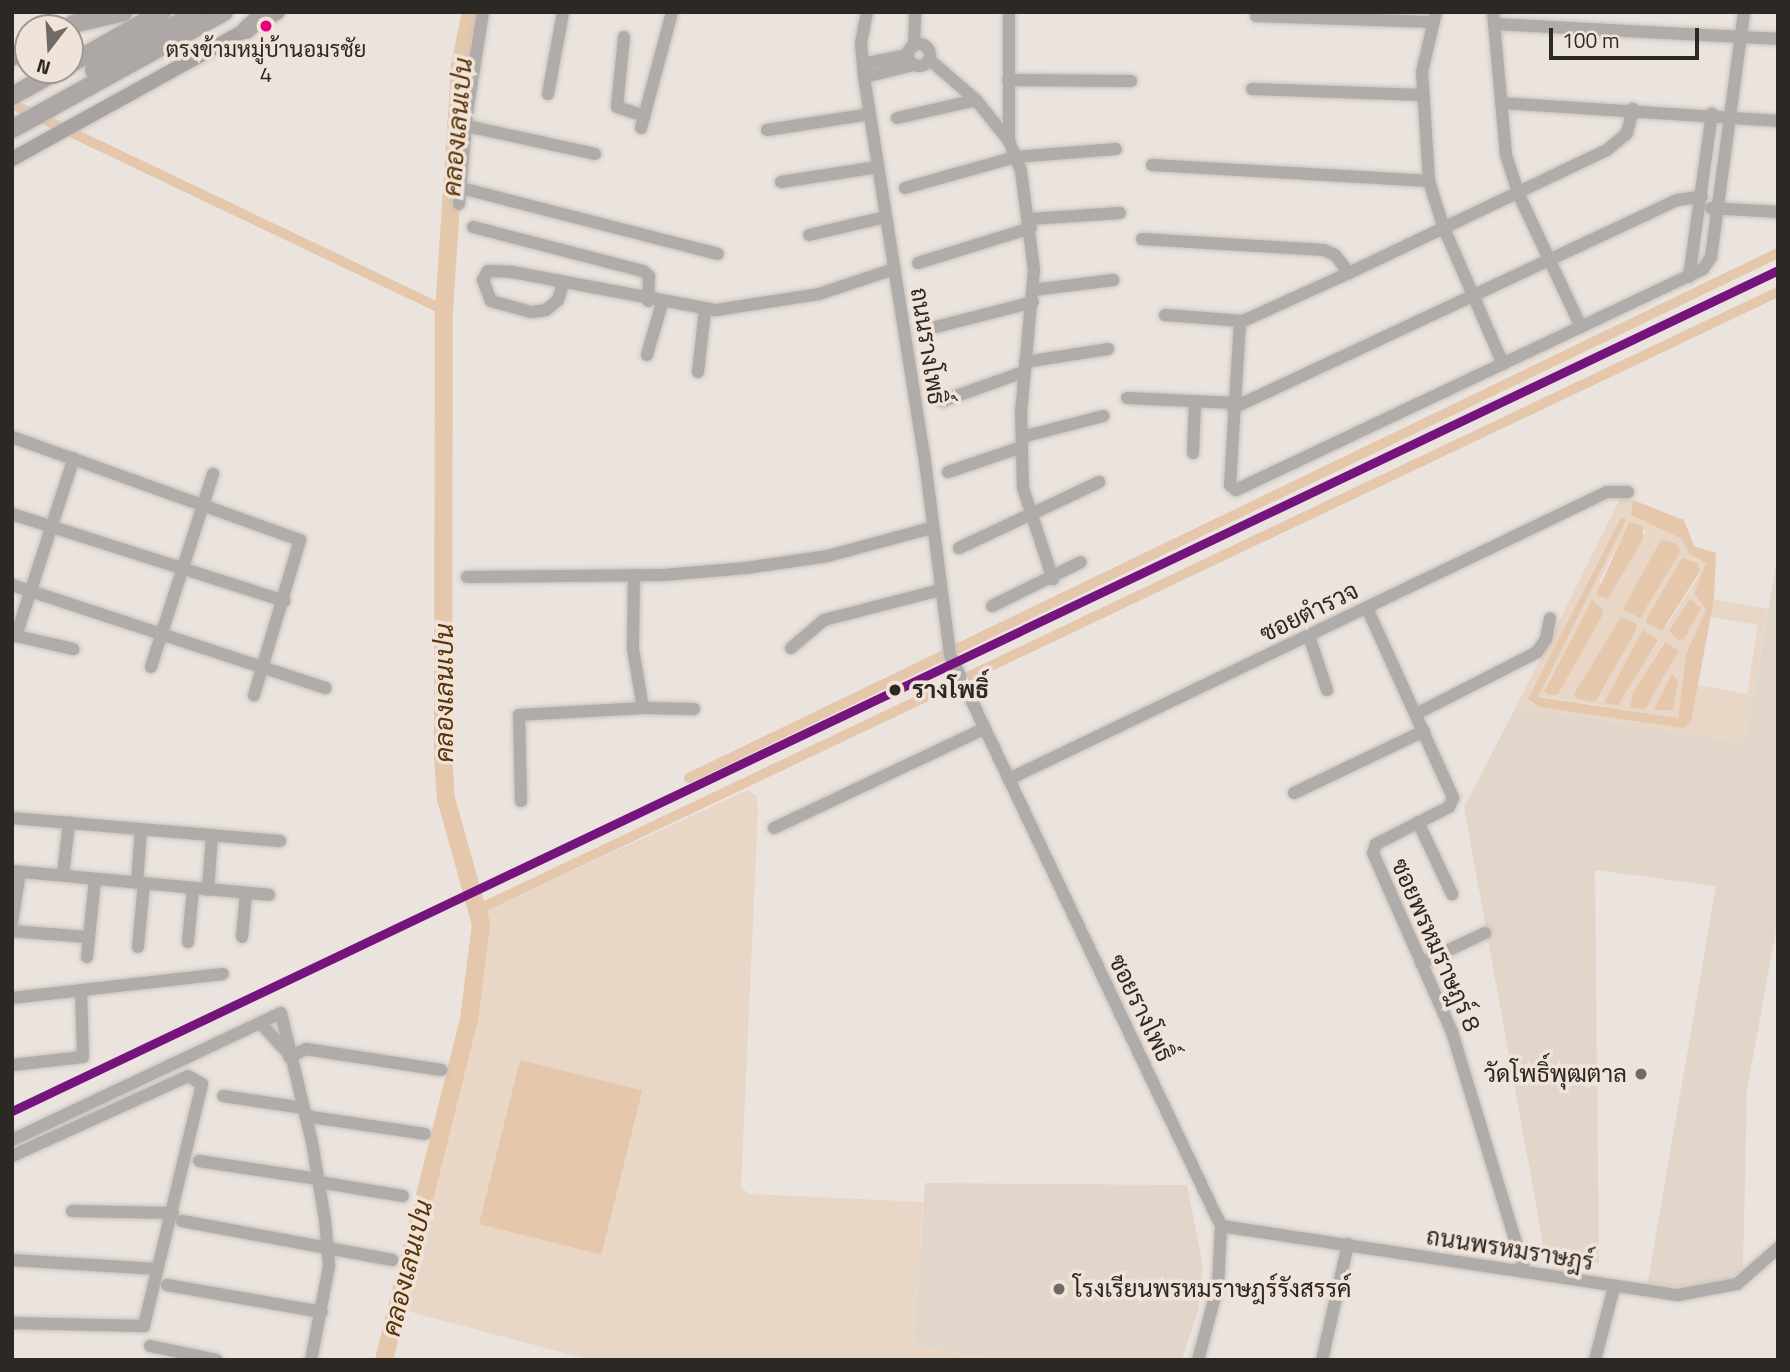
<!DOCTYPE html>
<html>
<head>
<meta charset="utf-8">
<style>
  body { margin:0 }
  #map { position:relative; width:1790px; height:1372px; overflow:hidden; background:#ebe4de; font-family:"Titillium Web",Sarabun,sans-serif }
  div>[style] { position:absolute }
  [style*='--x'] { left:calc(var(--x)*1px); top:calc(var(--y)*1px); width:calc(var(--w)*1px); rotate:calc(var(--a)*1deg) }
  .built>* { inset:0; background:#e2d6ca }
  .green>* { inset:0; background:#e8d6c7 }
  .water>* { inset:0; background:#e5c7ac; transform-origin:0 0 }
  .canal>* { height:10px; margin:-5px; padding:0 5px; transform-origin:5px; border-radius:5px; background:#e5c7ac }
  .river>* { height:18px; margin:-9px; padding:0 9px; transform-origin:9px; border-radius:9px; background:#e5c7ac }
  .roads { filter:drop-shadow(0 0 2px #c8c2bd) drop-shadow(0 0 2px #c8c2bd) }
  .minor>* { height:12px; margin:-6px; padding:0 6px; transform-origin:6px; border-radius:6px; background:#afaca9 }
  .minor>.ring { margin:-6px; padding:0; box-sizing:content-box; background:none; border:12px solid #afaca9; border-radius:50% }
  .major>* { height:14px; margin:-7px; padding:0 7px; transform-origin:7px; border-radius:7px; background:#a8a3a1 }
  .highway>* { height:18px; margin:-9px; padding:0 9px; transform-origin:9px; border-radius:9px; background:#ada8a5 }
  .rail-1>* { height:9px; margin:-4.5px; padding:0 4.5px; transform-origin:4.5px; border-radius:4.5px; background:#75147c }
  .dots>* { width:19px; height:19px; translate:-50% -50%; box-sizing:border-box; border:4px solid #f0e3d9; border-radius:50% }
  span { translate:-50% -50%; white-space:nowrap; text-align:center; line-height:1.15; -webkit-text-stroke:7px #f0e3d9; paint-order:stroke }
  .bus-label { font-size:22px; color:#2c2824 }
  .street-label { font-size:24px; color:#2c2824 }
  .stop-label { font-size:24px; color:#2c2824; font-weight:700 }
  .left { translate:0 -50%; text-align:left }
  .poi-label { font-size:24px; color:#2c2824 }
  .right { translate:-100% -50%; text-align:right }
  .water-label { font-size:26px; color:#5a3306; font-style:italic }
  .frame { position:absolute; inset:0; border:14px solid #2c2824; pointer-events:none }
  .north { position:absolute; left:14px; top:14px; width:70px; height:70px; box-sizing:border-box; background:#f0e3d9; border:2px solid #a29891; border-radius:50%; rotate:197deg; font-size:19px; font-weight:700; line-height:28px; text-align:center; color:#2c2824 }
  .north::after { content:''; display:block; margin:auto; width:24px; height:32px; background:#6f6a65; clip-path:polygon(50% 0,100% 100%,50% 72%,0 100%) }
  .scale { position:absolute; left:1549px; top:28px; width:150px; height:32px; box-sizing:border-box; border:4px solid #2c2824; border-top:0; padding-left:9px; font-size:21px; line-height:24px; white-space:nowrap; color:#2c2824; -webkit-text-stroke:5px #f0e3d9; paint-order:stroke }
</style>
</head>
<body>
<div id="map">
  <div class="built">
    <div style="clip-path:polygon(1778px 554px,1778px 919px,1747px 1090px,1743px 1269px,1729px 1279px,1695px 1287px,1647px 1286px,1716px 886px,1595px 870px,1599px 1263px,1546px 1260px,1464px 807px,1516px 707px,1745px 743px)"></div>
    <div style="clip-path:polygon(925px 1183px,1187px 1185px,1203px 1266px,1198px 1311px,1182px 1360px,1006px 1360px,913px 1346px)"></div>
  </div>
  <div class="green">
    <div style="clip-path:polygon(evenodd,1622px 495px,1633px 500px,1631px 515px,1682px 539px,1689px 554px,1706px 563px,1694px 593px,1706px 610px,1686px 654px,1678px 718px,1538px 696px,1622px 518px,1530px 703px,1683px 728px,1691px 722px,1698px 685px,1747px 694px,1758px 625px,1710px 617px,1714px 599px,1768px 609px,1745px 743px,1516px 707px,1622px 495px,1629px 522px,1646px 531px,1608px 599px,1599px 583px,1629px 522px,1622px 495px,1682px 558px,1700px 571px,1698px 577px,1665px 628px,1646px 623px,1682px 558px,1622px 495px,1664px 642px,1677px 648px,1631px 697px,1633px 692px,1664px 642px)"></div>
    <div style="clip-path:polygon(748px 790px,757px 796px,758px 811px,741px 1188px,750px 1194px,923px 1202px,913px 1346px,1006px 1360px,590px 1360px,407px 1311px,466px 1063px,480px 987px,486px 911px)"></div>
  </div>
  <div class="water">
    <div style="clip-path:polygon(1633px 500px,1684px 520px,1694px 546px,1716px 553px,1714px 599px,1691px 722px,1683px 728px,1539px 707px,1528px 699px,1621px 518px,1626px 520px,1538px 697px,1678px 718px,1686px 654px,1706px 610px,1694px 593px,1706px 563px,1689px 554px,1682px 539px,1631px 515px)"></div>
    <div style="clip-path:polygon(1629px 522px,1643px 526px,1643px 539px,1608px 599px,1596px 595px)"></div>
    <div style="clip-path:polygon(1661px 540px,1677px 544px,1680px 552px,1640px 618px,1624px 610px,1625px 605px)"></div>
    <div style="clip-path:polygon(1682px 558px,1697px 563px,1700px 571px,1662px 631px,1646px 623px,1647px 618px)"></div>
    <div style="clip-path:polygon(1690px 599px,1701px 608px,1684px 639px,1678px 640px,1669px 631px)"></div>
    <div style="clip-path:polygon(1592px 600px,1603px 609px,1601px 618px,1558px 694px,1550px 695px,1544px 692px)"></div>
    <div style="clip-path:polygon(1621px 617px,1637px 624px,1636px 630px,1595px 702px,1577px 699px,1574px 694px)"></div>
    <div style="clip-path:polygon(1643px 630px,1658px 640px,1618px 705px,1604px 703px)"></div>
    <div style="clip-path:polygon(1665px 642px,1679px 650px,1645px 709px,1630px 708px,1633px 692px)"></div>
    <div style="clip-path:polygon(1672px 674px,1678px 681px,1673px 710px,1654px 710px)"></div>
    <div style="left:520px;top:1060px;width:126px;height:169px;rotate:14deg"></div>
  </div>
  <div class="canal">
    <div style="--x:12;--y:104;--w:479;--a:25.5"></div>
    <div style="--x:689;--y:778;--w:1209;--a:-25.74"></div>
    <div style="--x:477;--y:910;--w:1440;--a:-25.41"></div>
  </div>
  <div class="river">
    <div style="--x:384;--y:1360;--w:350;--a:-76"></div>
    <div style="--x:469;--y:1020;--w:97;--a:-82.9"></div>
    <div style="--x:481;--y:924;--w:130;--a:-105.6"></div>
    <div style="--x:446;--y:799;--w:42;--a:-94.1"></div>
    <div style="--x:443;--y:757;--w:447;--a:-89.9"></div>
    <div style="--x:444;--y:310;--w:245;--a:-86.2"></div>
    <div style="--x:460;--y:66;--w:55;--a:-78.5"></div>
  </div>
  <div class="roads">
    <div class="minor">
      <div style="--x:867;--y:12;--w:32;--a:101"></div>
      <div style="--x:861;--y:43;--w:34;--a:85"></div>
      <div style="--x:864;--y:77;--w:382;--a:81"></div>
      <div style="--x:924;--y:454;--w:203;--a:82.6"></div>
      <div style="--x:950;--y:655;--w:632;--a:64.61"></div>
      <div style="--x:1221;--y:1226;--w:59;--a:92.9"></div>
      <div style="--x:1218;--y:1285;--w:78;--a:104.9"></div>
      <div style="--x:1436;--y:12;--w:62;--a:103.1"></div>
      <div style="--x:1422;--y:72;--w:109;--a:86.3"></div>
      <div style="--x:1429;--y:181;--w:47;--a:72.7"></div>
      <div style="--x:1443;--y:226;--w:150;--a:66.5"></div>
      <div style="--x:1493;--y:12;--w:144;--a:84.8"></div>
      <div style="--x:1506;--y:155;--w:40;--a:72"></div>
      <div style="--x:1518;--y:193;--w:148;--a:64.8"></div>
      <div style="--x:1256;--y:16;--w:178;--a:1.9"></div>
      <div style="--x:1494;--y:24;--w:284;--a:3"></div>
      <div style="--x:624;--y:37;--w:70;--a:95.7"></div>
      <div style="--x:617;--y:107;--w:29;--a:18"></div>
      <div class="ring" style="left:908px;top:44px;width:10px;height:10px"></div>
      <div style="--x:914;--y:46;--w:34;--a:-88"></div>
      <div style="--x:930;--y:60;--w:61;--a:41"></div>
      <div style="--x:976;--y:100;--w:53;--a:51.2"></div>
      <div style="--x:1009;--y:141;--w:32;--a:68"></div>
      <div style="--x:1021;--y:171;--w:100;--a:82.5"></div>
      <div style="--x:1034;--y:270;--w:143;--a:95.2"></div>
      <div style="--x:1021;--y:412;--w:76;--a:88.5"></div>
      <div style="--x:1023;--y:488;--w:96;--a:71.8"></div>
      <div style="--x:863;--y:64;--w:46;--a:-11.3"></div>
      <div style="--x:864;--y:77;--w:50;--a:-13.8"></div>
      <div style="--x:1008;--y:80;--w:123;--a:0.5"></div>
      <div style="--x:1252;--y:89;--w:171;--a:2"></div>
      <div style="--x:548;--y:94;--w:83;--a:-79.6"></div>
      <div style="--x:1501;--y:103;--w:278;--a:3.7"></div>
      <div style="--x:897;--y:118;--w:81;--a:-12.8"></div>
      <div style="--x:466;--y:126;--w:132;--a:12.2"></div>
      <div style="--x:641;--y:128;--w:120;--a:-75"></div>
      <div style="--x:767;--y:130;--w:104;--a:-8.8"></div>
      <div style="--x:1009;--y:141;--w:129;--a:-90"></div>
      <div style="--x:1152;--y:165;--w:277;--a:3.3"></div>
      <div style="--x:781;--y:182;--w:98;--a:-8.8"></div>
      <div style="--x:461;--y:188;--w:265;--a:14.4"></div>
      <div style="--x:905;--y:188;--w:114;--a:-15.7"></div>
      <div style="--x:1015;--y:157;--w:101;--a:-4.5"></div>
      <div style="--x:459;--y:204;--w:91;--a:-85"></div>
      <div style="--x:467;--y:113;--w:102;--a:-81"></div>
      <div style="--x:1711;--y:208;--w:67;--a:3.4"></div>
      <div style="--x:1030;--y:219;--w:90;--a:-3.8"></div>
      <div style="--x:473;--y:227;--w:176;--a:14.5"></div>
      <div style="--x:643;--y:271;--w:8;--a:40"></div>
      <div style="--x:649;--y:276;--w:25;--a:92"></div>
      <div style="--x:809;--y:235;--w:79;--a:-13.2"></div>
      <div style="--x:1142;--y:239;--w:182;--a:3.5"></div>
      <div style="--x:1324;--y:250;--w:12;--a:24"></div>
      <div style="--x:1335;--y:255;--w:23;--a:52"></div>
      <div style="--x:1349;--y:273;--w:286;--a:-25.5"></div>
      <div style="--x:1607;--y:150;--w:26;--a:-40"></div>
      <div style="--x:1627;--y:133;--w:25;--a:-76"></div>
      <div style="--x:918;--y:263;--w:118;--a:-17.2"></div>
      <div style="--x:1689;--y:277;--w:165;--a:-82"></div>
      <div style="--x:563;--y:283;--w:18;--a:106"></div>
      <div style="--x:558;--y:300;--w:16;--a:140"></div>
      <div style="--x:546;--y:310;--w:15;--a:172"></div>
      <div style="--x:531;--y:312;--w:41;--a:-164.6"></div>
      <div style="--x:491;--y:301;--w:22;--a:-111"></div>
      <div style="--x:483;--y:280;--w:10;--a:-61"></div>
      <div style="--x:488;--y:271;--w:24;--a:2"></div>
      <div style="--x:512;--y:272;--w:208;--a:10.6"></div>
      <div style="--x:716;--y:310;--w:104;--a:-8.8"></div>
      <div style="--x:819;--y:294;--w:79;--a:-18.4"></div>
      <div style="--x:1033;--y:290;--w:81;--a:-7.1"></div>
      <div style="--x:1165;--y:315;--w:78;--a:4.4"></div>
      <div style="--x:1243;--y:321;--w:116;--a:-24.4"></div>
      <div style="--x:1240;--y:321;--w:164;--a:93.5"></div>
      <div style="--x:1230;--y:485;--w:8;--a:40"></div>
      <div style="--x:1236;--y:490;--w:517;--a:-25.33"></div>
      <div style="--x:1703;--y:269;--w:14;--a:-56"></div>
      <div style="--x:1711;--y:257;--w:247;--a:-82.3"></div>
      <div style="--x:932;--y:328;--w:104;--a:-14.4"></div>
      <div style="--x:647;--y:355;--w:54;--a:-73.9"></div>
      <div style="--x:1025;--y:362;--w:84;--a:-8.9"></div>
      <div style="--x:698;--y:372;--w:62;--a:-83.6"></div>
      <div style="--x:1127;--y:398;--w:107;--a:2.7"></div>
      <div style="--x:942;--y:401;--w:87;--a:-19.5"></div>
      <div style="--x:1233;--y:408;--w:491;--a:-25.1"></div>
      <div style="--x:1678;--y:200;--w:24;--a:-9"></div>
      <div style="--x:12;--y:437;--w:306;--a:19.7"></div>
      <div style="--x:300;--y:540;--w:162;--a:106.5"></div>
      <div style="--x:1022;--y:437;--w:84;--a:-14.5"></div>
      <div style="--x:1193;--y:453;--w:52;--a:-87.8"></div>
      <div style="--x:948;--y:472;--w:78;--a:-18.7"></div>
      <div style="--x:12;--y:514;--w:286;--a:17.7"></div>
      <div style="--x:959;--y:548;--w:155;--a:-25.2"></div>
      <div style="--x:634;--y:575;--w:74;--a:90.8"></div>
      <div style="--x:633;--y:649;--w:60;--a:80.4"></div>
      <div style="--x:643;--y:708;--w:51;--a:1.1"></div>
      <div style="--x:467;--y:577;--w:197;--a:-0.6"></div>
      <div style="--x:664;--y:575;--w:82;--a:-4.9"></div>
      <div style="--x:746;--y:568;--w:83;--a:-8.3"></div>
      <div style="--x:828;--y:556;--w:107;--a:-15.2"></div>
      <div style="--x:12;--y:585;--w:330;--a:18.2"></div>
      <div style="--x:992;--y:606;--w:99;--a:-26.3"></div>
      <div style="--x:1367;--y:608;--w:209;--a:65.6"></div>
      <div style="--x:1453;--y:798;--w:10;--a:114"></div>
      <div style="--x:1449;--y:807;--w:82;--a:153.1"></div>
      <div style="--x:1376;--y:844;--w:9;--a:108"></div>
      <div style="--x:1373;--y:853;--w:196;--a:66.2"></div>
      <div style="--x:1452;--y:1032;--w:251;--a:73.1"></div>
      <div style="--x:12;--y:635;--w:63;--a:12.9"></div>
      <div style="--x:16;--y:636;--w:187;--a:-72"></div>
      <div style="--x:1309;--y:636;--w:57;--a:71.6"></div>
      <div style="--x:791;--y:648;--w:43;--a:-40.3"></div>
      <div style="--x:824;--y:620;--w:120;--a:-14.5"></div>
      <div style="--x:151;--y:667;--w:203;--a:-72.2"></div>
      <div style="--x:1416;--y:714;--w:136;--a:-27.1"></div>
      <div style="--x:1537;--y:652;--w:16;--a:-55"></div>
      <div style="--x:1546;--y:639;--w:21;--a:-79"></div>
      <div style="--x:1009;--y:779;--w:663;--a:-25.64"></div>
      <div style="--x:1607;--y:492;--w:21;--a:0"></div>
      <div style="--x:1294;--y:793;--w:144;--a:-25.5"></div>
      <div style="--x:521;--y:801;--w:86;--a:-91.3"></div>
      <div style="--x:519;--y:715;--w:124;--a:-3.2"></div>
      <div style="--x:12;--y:818;--w:269;--a:4.9"></div>
      <div style="--x:1418;--y:822;--w:80;--a:64.7"></div>
      <div style="--x:774;--y:828;--w:231;--a:-25.3"></div>
      <div style="--x:12;--y:871;--w:258;--a:5.3"></div>
      <div style="--x:63;--y:875;--w:53;--a:-83.5"></div>
      <div style="--x:137;--y:883;--w:54;--a:-85.8"></div>
      <div style="--x:208;--y:890;--w:55;--a:-85.8"></div>
      <div style="--x:12;--y:922;--w:51;--a:-80.9"></div>
      <div style="--x:12;--y:931;--w:75;--a:4.6"></div>
      <div style="--x:242;--y:937;--w:44;--a:-84.8"></div>
      <div style="--x:188;--y:942;--w:54;--a:-84.7"></div>
      <div style="--x:138;--y:947;--w:63;--a:-84.6"></div>
      <div style="--x:87;--y:957;--w:78;--a:-84.1"></div>
      <div style="--x:1421;--y:963;--w:71;--a:-25.1"></div>
      <div style="--x:12;--y:998;--w:212;--a:-6.5"></div>
      <div style="--x:260;--y:1023;--w:42;--a:46.9"></div>
      <div style="--x:289;--y:1057;--w:19;--a:-25"></div>
      <div style="--x:306;--y:1049;--w:137;--a:8.8"></div>
      <div style="--x:12;--y:1065;--w:71;--a:-6.4"></div>
      <div style="--x:83;--y:1057;--w:66;--a:-91.7"></div>
      <div style="--x:223;--y:1096;--w:81;--a:8.5"></div>
      <div style="--x:305;--y:1116;--w:121;--a:8.5"></div>
      <div style="--x:12;--y:1140;--w:297;--a:-25.3"></div>
      <div style="--x:281;--y:1013;--w:133;--a:76.5"></div>
      <div style="--x:312;--y:1142;--w:79;--a:80.5"></div>
      <div style="--x:325;--y:1220;--w:46;--a:85"></div>
      <div style="--x:329;--y:1266;--w:96;--a:100.8"></div>
      <div style="--x:12;--y:1156;--w:193;--a:-24.4"></div>
      <div style="--x:188;--y:1076;--w:16;--a:30"></div>
      <div style="--x:202;--y:1084;--w:249;--a:103.5"></div>
      <div style="--x:144;--y:1326;--w:132;--a:-178.7"></div>
      <div style="--x:199;--y:1161;--w:120;--a:8.6"></div>
      <div style="--x:319;--y:1182;--w:85;--a:9.5"></div>
      <div style="--x:72;--y:1211;--w:101;--a:1.1"></div>
      <div style="--x:182;--y:1221;--w:214;--a:10.5"></div>
      <div style="--x:1221;--y:1226;--w:462;--a:8.6"></div>
      <div style="--x:1678;--y:1295;--w:60;--a:-10.6"></div>
      <div style="--x:1737;--y:1284;--w:55;--a:-41.3"></div>
      <div style="--x:12;--y:1260;--w:145;--a:3.6"></div>
      <div style="--x:167;--y:1285;--w:157;--a:9.9"></div>
      <div style="--x:150;--y:1346;--w:68;--a:11.8"></div>
      <div style="--x:1322;--y:1360;--w:119;--a:-77.4"></div>
      <div style="--x:1595;--y:1360;--w:75;--a:-75.4"></div>
    </div>
    <div class="major">
      <div style="--x:12;--y:59;--w:18;--a:-29"></div>
      <div style="--x:12;--y:159;--w:304;--a:-28.9"></div>
    </div>
    <div class="highway">
      <div style="--x:73;--y:24;--w:52;--a:-13.2"></div>
      <div style="--x:246;--y:30;--w:27;--a:-42"></div>
      <div style="--x:70;--y:64;--w:106;--a:-29.5"></div>
      <div style="--x:94;--y:70;--w:119;--a:-29.1"></div>
      <div style="--x:12;--y:96;--w:54;--a:-29"></div>
      <div style="--x:12;--y:129;--w:242;--a:-28.9"></div>
    </div>
  </div>
  <div class="rail-1">
    <div style="--x:12;--y:1111;--w:1956;--a:-25.46"></div>
  </div>
  <div class="dots">
    <div style="left:266px;top:26px;background:#e5007d"></div>
    <div style="left:895px;top:690px;background:#2c2824"></div>
    <div style="left:1641px;top:1074px;background:#6f6a65"></div>
    <div style="left:1059px;top:1289px;background:#6f6a65"></div>
  </div>
  <div class="bus-label">
    <span style="left:266px;top:62px">ตรงข้ามหมู่บ้านอมรชัย<br>4</span>
  </div>
  <div class="street-label">
    <span style="left:928px;top:346px;rotate:81deg">ถนนรางโพธิ์</span>
    <span style="left:1309px;top:612px;rotate:-26deg">ซอยตำรวจ</span>
    <span style="left:1436px;top:945px;rotate:66deg">ซอยพรหมราษฎร์ 8</span>
    <span style="left:1141px;top:1008px;rotate:64deg">ซอยรางโพธิ์</span>
    <span style="left:1510px;top:1249px;rotate:9deg">ถนนพรหมราษฎร์</span>
  </div>
  <div class="stop-label">
    <span class="left" style="left:912px;top:690px">รางโพธิ์</span>
  </div>
  <div class="poi-label">
    <span class="right" style="left:1627px;top:1074px">วัดโพธิ์พุฒตาล</span>
    <span class="left" style="left:1073px;top:1289px">โรงเรียนพรหมราษฎร์รังสรรค์</span>
  </div>
  <div class="water-label">
    <span style="left:457px;top:127px;rotate:-85deg">คลองเลนเปน</span>
    <span style="left:444px;top:693px;rotate:-90deg">คลองเลนเปน</span>
    <span style="left:407px;top:1268px;rotate:-76deg">คลองเลนเปน</span>
  </div>
  <div class="frame"></div>
  <div class="north">N</div>
  <div class="scale">100 m</div>
</div>
</body>
</html>
